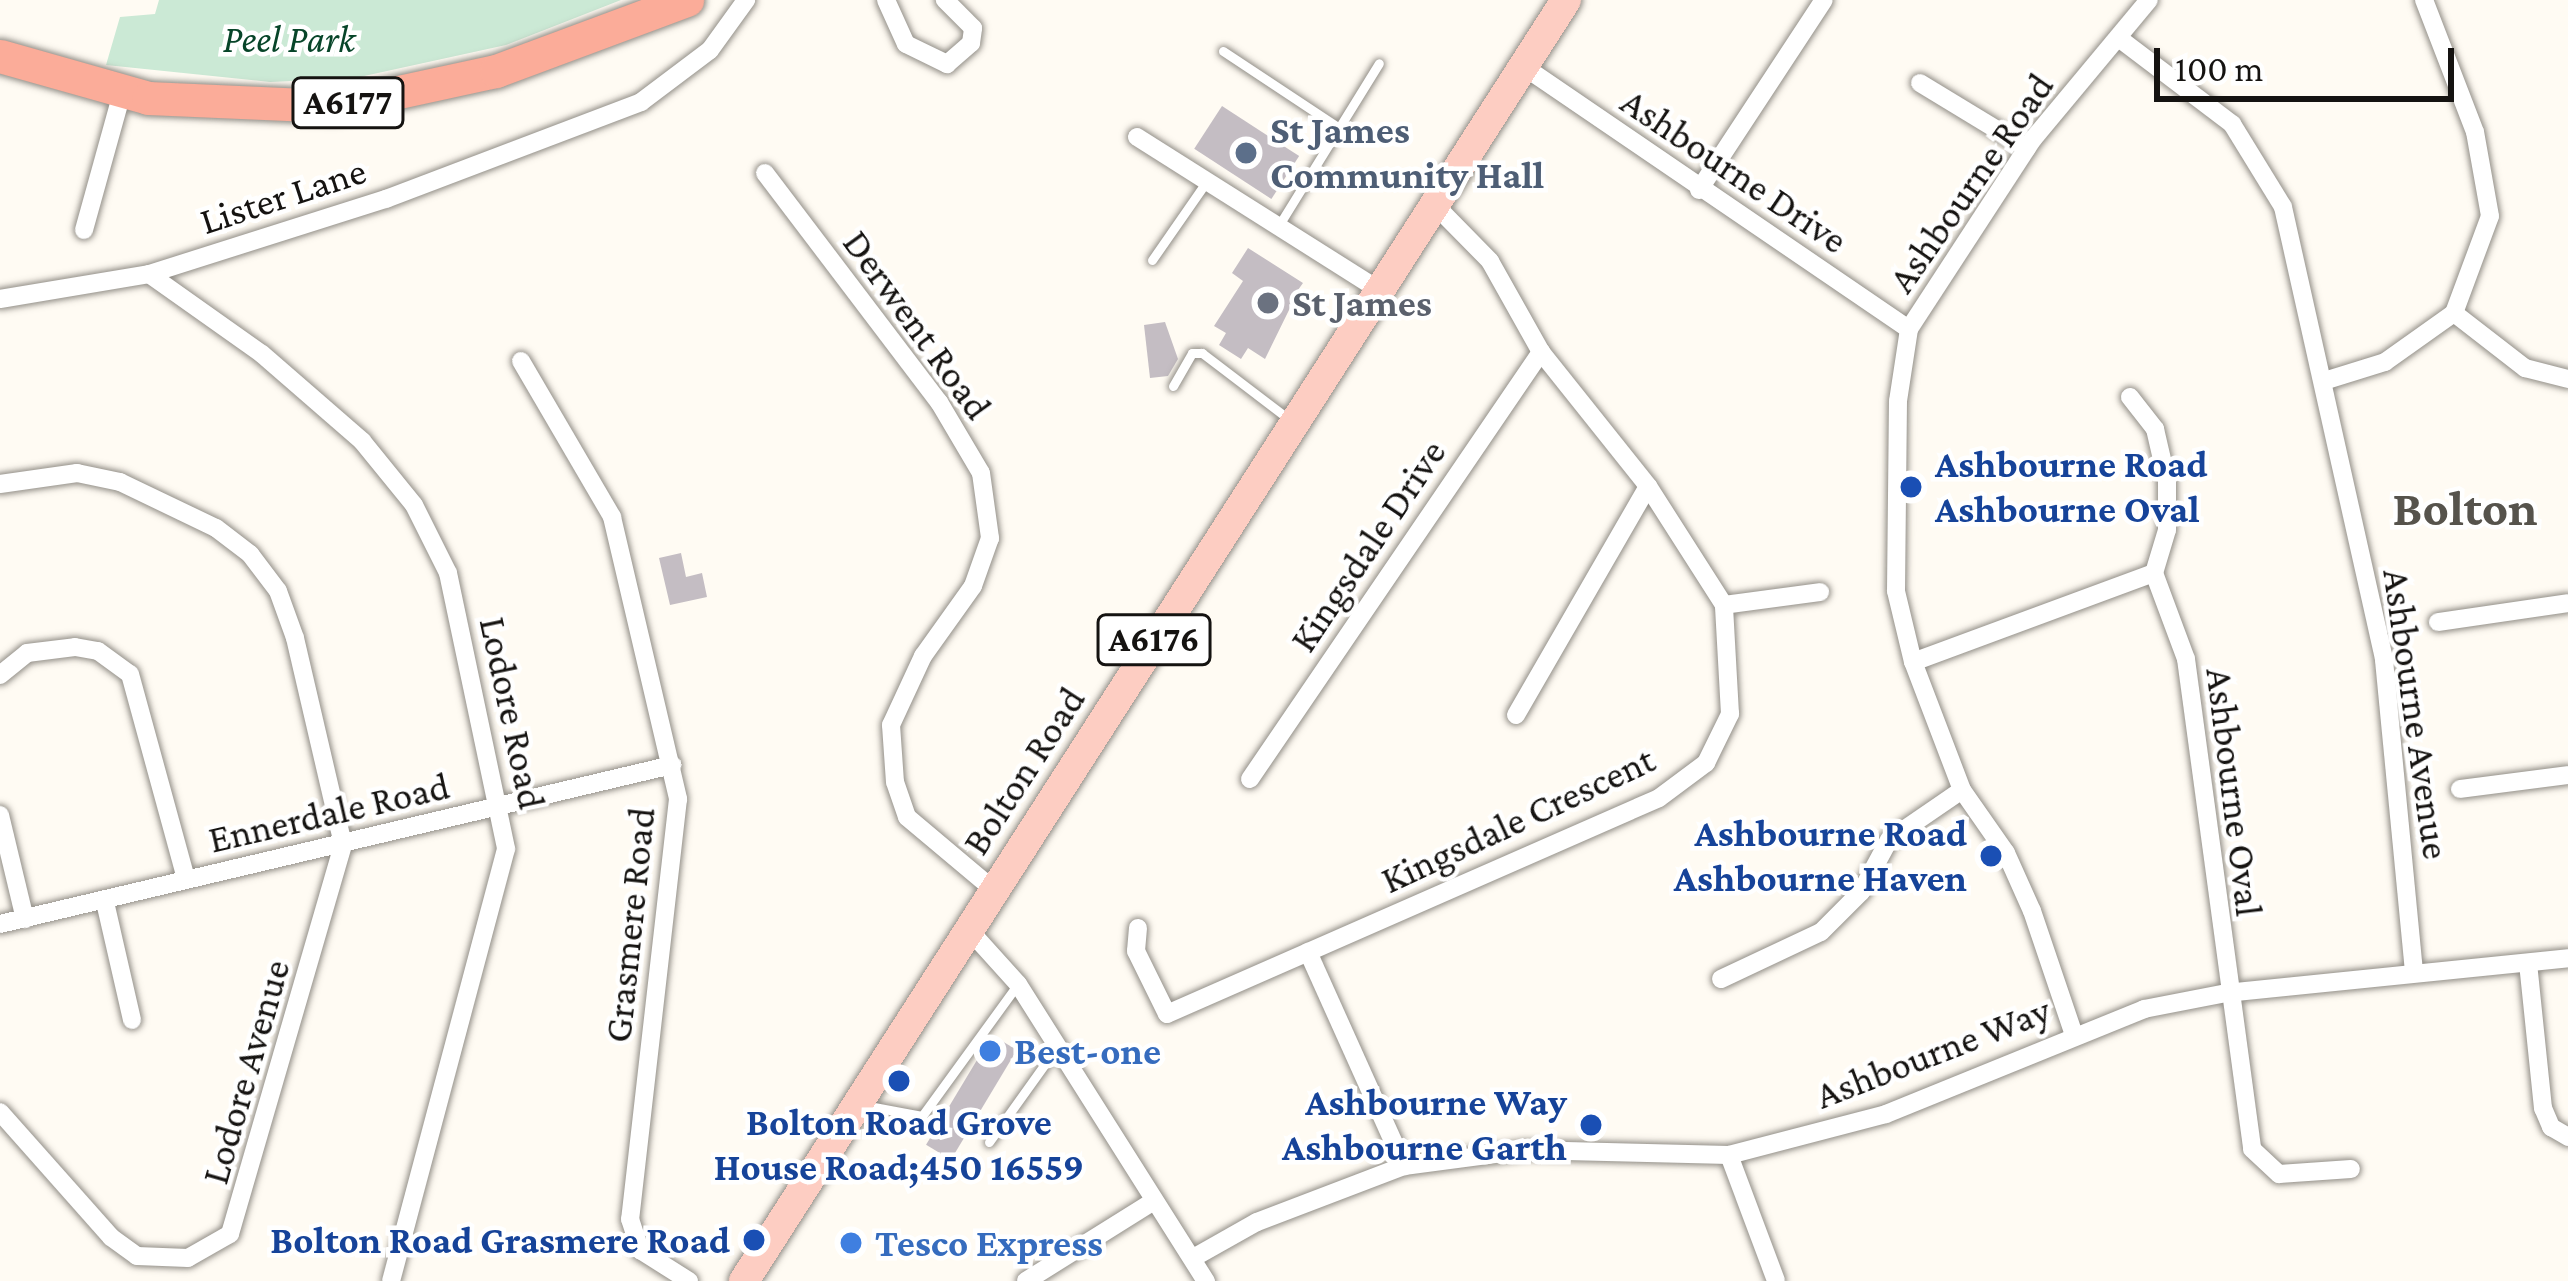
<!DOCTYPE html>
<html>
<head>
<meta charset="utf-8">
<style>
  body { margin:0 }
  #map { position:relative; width:2568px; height:1281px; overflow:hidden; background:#fffbf3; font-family:"Crimson Pro",serif }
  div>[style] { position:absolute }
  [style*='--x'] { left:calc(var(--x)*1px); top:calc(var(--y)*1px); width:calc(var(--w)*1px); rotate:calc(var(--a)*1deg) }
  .green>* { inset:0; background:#cbe9d5 }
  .building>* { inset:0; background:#c4bdc3; transform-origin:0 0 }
  .roads { filter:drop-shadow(0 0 3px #938f88) drop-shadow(0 0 3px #938f88) }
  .lane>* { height:9px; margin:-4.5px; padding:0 4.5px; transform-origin:4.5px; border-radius:4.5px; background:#fff }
  .street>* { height:18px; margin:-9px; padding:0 9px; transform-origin:9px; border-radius:9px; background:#fff }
  .primary>* { height:30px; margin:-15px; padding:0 15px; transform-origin:15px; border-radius:15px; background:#fdcdc2 }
  .highway>* { height:33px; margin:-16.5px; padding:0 16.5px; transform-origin:16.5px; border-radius:16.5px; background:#fbac99 }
  .dots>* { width:33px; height:33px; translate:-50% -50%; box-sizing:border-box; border:6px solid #fff; border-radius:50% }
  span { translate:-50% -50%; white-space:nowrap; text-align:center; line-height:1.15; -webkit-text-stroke:9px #fff; paint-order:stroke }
  .shield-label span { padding:3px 9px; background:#fff; border:3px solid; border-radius:9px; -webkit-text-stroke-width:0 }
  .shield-label { font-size:36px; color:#151311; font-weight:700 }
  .park-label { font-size:39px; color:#074529; font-style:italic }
  .service-label { font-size:39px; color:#4e5e75; font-weight:700 }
  .left { translate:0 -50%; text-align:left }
  .street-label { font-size:39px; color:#151311 }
  .worship-label { font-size:39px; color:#5b616d; font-weight:700 }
  .transit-label { font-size:39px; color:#164399; font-weight:700 }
  .right { translate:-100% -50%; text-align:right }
  .shop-label { font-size:39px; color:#366cbe; font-weight:700 }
  .district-label { font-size:51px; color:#56534c; font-weight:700 }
  .scale { position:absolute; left:2154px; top:48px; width:300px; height:54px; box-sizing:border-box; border:6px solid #151311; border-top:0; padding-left:15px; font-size:36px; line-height:42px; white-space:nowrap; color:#151311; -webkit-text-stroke:9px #fff; paint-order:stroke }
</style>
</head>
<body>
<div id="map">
  <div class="green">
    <div style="clip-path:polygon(159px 0,621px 0,506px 45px,355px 78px,270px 82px,106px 65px,120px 17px,155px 14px)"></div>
  </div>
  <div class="building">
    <div style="left:1222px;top:106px;width:92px;height:51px;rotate:33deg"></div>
    <div style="clip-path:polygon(1248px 248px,1303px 283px,1298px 290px,1311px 298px,1300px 315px,1290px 308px,1265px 359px,1248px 348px,1241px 359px,1219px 345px,1226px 333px,1214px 326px,1243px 281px,1232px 273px)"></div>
    <div style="clip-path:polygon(1165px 322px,1178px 359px,1168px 376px,1150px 378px,1144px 325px)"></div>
    <div style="clip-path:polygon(681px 553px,686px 577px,702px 573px,707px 597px,670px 605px,659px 558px)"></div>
    <div style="left:992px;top:1035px;width:29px;height:128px;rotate:31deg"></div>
  </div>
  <div class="roads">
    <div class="lane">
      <div style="--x:1223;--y:51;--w:138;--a:33.5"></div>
      <div style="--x:1279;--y:225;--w:190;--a:-58.3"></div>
      <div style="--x:1152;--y:260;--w:96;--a:-55.2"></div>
      <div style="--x:1173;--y:386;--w:38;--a:-60"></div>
      <div style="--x:1192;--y:353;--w:10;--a:0"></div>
      <div style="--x:1202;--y:353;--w:111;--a:37.3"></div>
      <div style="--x:863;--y:1105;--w:60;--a:10.6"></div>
      <div style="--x:922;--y:1116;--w:163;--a:-54"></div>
      <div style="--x:989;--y:1142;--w:117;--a:-54.4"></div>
    </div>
    <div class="street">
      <div style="--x:886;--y:0;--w:48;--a:65.6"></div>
      <div style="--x:906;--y:44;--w:46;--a:26"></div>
      <div style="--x:947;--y:64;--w:32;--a:-41"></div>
      <div style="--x:971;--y:43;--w:15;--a:-82"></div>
      <div style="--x:973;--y:28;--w:40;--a:-135"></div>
      <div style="--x:2120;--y:39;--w:141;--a:37.2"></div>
      <div style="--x:2232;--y:124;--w:97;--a:58.4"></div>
      <div style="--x:2283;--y:207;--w:464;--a:77.4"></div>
      <div style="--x:2384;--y:660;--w:313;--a:84.5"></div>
      <div style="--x:1523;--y:66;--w:467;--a:34.3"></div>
      <div style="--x:1920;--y:83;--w:125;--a:31.3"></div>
      <div style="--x:1137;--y:137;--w:286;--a:32.3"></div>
      <div style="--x:765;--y:173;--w:288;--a:52.8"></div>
      <div style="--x:939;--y:402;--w:82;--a:59.4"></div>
      <div style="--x:981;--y:473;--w:66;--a:82.1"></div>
      <div style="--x:990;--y:538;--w:51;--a:109.5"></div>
      <div style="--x:973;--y:586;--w:86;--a:125.5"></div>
      <div style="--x:923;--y:656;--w:76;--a:114.9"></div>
      <div style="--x:891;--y:725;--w:57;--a:86"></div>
      <div style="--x:895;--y:782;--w:37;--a:71"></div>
      <div style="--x:907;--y:817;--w:114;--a:40"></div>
      <div style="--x:1699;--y:190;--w:227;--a:-56.7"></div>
      <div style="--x:84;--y:230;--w:142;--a:-74.5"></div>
      <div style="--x:149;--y:274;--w:138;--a:35.3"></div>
      <div style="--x:262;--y:354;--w:133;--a:41"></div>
      <div style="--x:362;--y:441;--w:82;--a:50.9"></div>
      <div style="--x:414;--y:505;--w:76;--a:63.4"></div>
      <div style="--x:448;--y:573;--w:282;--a:78.1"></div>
      <div style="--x:506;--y:849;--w:447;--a:104.9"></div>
      <div style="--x:0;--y:299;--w:151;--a:-9.5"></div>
      <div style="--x:149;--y:274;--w:249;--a:-17.6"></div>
      <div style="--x:386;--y:199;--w:273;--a:-20.8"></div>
      <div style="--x:641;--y:102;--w:86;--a:-37"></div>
      <div style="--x:710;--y:50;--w:62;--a:-54.2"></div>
      <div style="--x:2454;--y:313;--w:90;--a:37.8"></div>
      <div style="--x:2525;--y:368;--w:44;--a:14.3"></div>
      <div style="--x:521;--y:361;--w:181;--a:59.7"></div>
      <div style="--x:612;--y:517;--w:290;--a:76.8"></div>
      <div style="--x:678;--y:799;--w:423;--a:96.5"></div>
      <div style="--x:630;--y:1219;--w:33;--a:72"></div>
      <div style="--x:640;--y:1250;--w:58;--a:32.3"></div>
      <div style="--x:2324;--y:381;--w:64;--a:-17.3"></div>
      <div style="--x:2385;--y:362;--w:85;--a:-35.4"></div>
      <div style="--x:2454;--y:313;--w:103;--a:-69.6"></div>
      <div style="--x:2490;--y:216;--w:85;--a:-100.1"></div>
      <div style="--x:2475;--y:132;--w:142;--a:-111.1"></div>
      <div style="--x:2130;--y:397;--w:41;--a:52"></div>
      <div style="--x:2155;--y:429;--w:53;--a:77"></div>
      <div style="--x:2167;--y:481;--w:49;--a:90"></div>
      <div style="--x:2167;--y:530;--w:45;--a:106.8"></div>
      <div style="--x:0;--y:484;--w:78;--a:-8.1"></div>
      <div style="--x:77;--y:473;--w:44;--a:11.8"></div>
      <div style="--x:120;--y:482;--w:106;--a:25.6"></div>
      <div style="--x:216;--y:528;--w:43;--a:37.4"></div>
      <div style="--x:250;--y:554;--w:46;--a:52.9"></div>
      <div style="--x:278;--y:591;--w:50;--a:70.1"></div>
      <div style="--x:295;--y:638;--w:212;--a:76.9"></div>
      <div style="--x:343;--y:845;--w:405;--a:106.2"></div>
      <div style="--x:230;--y:1234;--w:48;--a:150.3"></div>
      <div style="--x:188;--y:1258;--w:51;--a:-177.8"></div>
      <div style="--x:137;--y:1256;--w:32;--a:-144"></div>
      <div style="--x:111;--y:1237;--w:167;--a:-131.6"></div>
      <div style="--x:1724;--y:605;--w:97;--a:-7.7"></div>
      <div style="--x:2438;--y:622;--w:131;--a:-8.3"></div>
      <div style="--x:1913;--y:662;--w:257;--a:-20.3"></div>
      <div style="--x:2154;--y:573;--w:92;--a:69.6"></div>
      <div style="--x:2186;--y:659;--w:494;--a:82.3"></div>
      <div style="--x:2252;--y:1149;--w:37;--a:43"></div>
      <div style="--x:2279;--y:1174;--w:72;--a:-4"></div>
      <div style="--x:0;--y:675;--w:35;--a:-39"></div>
      <div style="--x:27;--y:653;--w:48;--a:-7.1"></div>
      <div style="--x:75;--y:647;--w:23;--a:10"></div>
      <div style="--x:98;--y:651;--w:39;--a:36"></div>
      <div style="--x:130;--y:674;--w:213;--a:74.7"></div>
      <div style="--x:1516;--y:715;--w:264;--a:-60"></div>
      <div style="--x:1250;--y:779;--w:517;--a:-55.73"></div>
      <div style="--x:2460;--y:789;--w:109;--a:-7.4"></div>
      <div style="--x:0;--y:815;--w:107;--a:76.5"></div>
      <div style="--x:105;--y:902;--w:121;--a:77.1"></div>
      <div style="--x:0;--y:924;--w:691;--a:-13.31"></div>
      <div style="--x:1138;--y:928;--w:23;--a:95"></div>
      <div style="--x:1136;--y:951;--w:70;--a:63.8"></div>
      <div style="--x:1167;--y:1014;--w:537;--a:-23.7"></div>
      <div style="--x:1659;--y:798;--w:59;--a:-36.7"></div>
      <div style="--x:1706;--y:763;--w:55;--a:-63.9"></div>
      <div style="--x:1730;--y:714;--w:109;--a:-93.2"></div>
      <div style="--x:1724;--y:605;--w:141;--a:-122.6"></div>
      <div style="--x:1648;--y:486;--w:171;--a:-128.6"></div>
      <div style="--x:1541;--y:352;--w:104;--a:-119.3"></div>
      <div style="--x:1490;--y:261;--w:78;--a:-134.5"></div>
      <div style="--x:971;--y:932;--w:70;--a:47.9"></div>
      <div style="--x:1018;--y:984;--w:352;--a:57.7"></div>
      <div style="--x:1308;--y:952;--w:235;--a:65.8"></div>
      <div style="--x:2528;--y:963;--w:146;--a:84.1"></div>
      <div style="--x:2543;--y:1108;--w:21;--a:67"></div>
      <div style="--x:2551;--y:1127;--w:20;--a:30"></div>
      <div style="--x:1721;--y:979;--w:110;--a:-25.2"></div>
      <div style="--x:1821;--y:932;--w:57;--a:-45"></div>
      <div style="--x:1861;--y:892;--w:59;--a:-61.7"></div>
      <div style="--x:1889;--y:840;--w:88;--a:-34.4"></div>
      <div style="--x:2074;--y:1035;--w:131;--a:-108.7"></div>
      <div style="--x:2032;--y:911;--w:64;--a:-114.1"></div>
      <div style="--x:2006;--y:853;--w:77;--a:-124.9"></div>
      <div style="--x:1962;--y:790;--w:137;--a:-110.9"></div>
      <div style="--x:1913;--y:662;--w:73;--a:-103.5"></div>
      <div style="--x:1896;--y:591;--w:190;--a:-89.4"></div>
      <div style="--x:1898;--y:401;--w:73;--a:-81.3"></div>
      <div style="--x:1909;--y:329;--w:227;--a:-56.9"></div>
      <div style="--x:2033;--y:139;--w:181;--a:-50.2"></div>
      <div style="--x:1729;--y:1155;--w:134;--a:69.5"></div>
      <div style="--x:1193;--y:1258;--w:73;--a:-29.4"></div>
      <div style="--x:1257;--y:1222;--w:157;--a:-20.9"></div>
      <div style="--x:1404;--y:1166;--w:122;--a:-7.5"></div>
      <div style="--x:1525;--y:1150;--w:204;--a:1.4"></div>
      <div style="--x:1729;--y:1155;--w:162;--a:-14.6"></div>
      <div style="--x:1886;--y:1114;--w:279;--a:-22.1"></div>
      <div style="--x:2144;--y:1009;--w:84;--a:-11"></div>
      <div style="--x:2226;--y:993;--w:344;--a:-5.8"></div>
      <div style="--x:1026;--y:1281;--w:151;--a:-32"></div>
    </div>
    <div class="primary">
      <div style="--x:744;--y:1281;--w:1522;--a:-57.31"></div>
    </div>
    <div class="highway">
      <div style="--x:0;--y:56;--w:154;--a:15.8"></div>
      <div style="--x:148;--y:98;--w:186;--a:2.5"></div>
      <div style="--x:334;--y:106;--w:166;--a:-12.2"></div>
      <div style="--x:496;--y:71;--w:204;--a:-20.4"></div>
    </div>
  </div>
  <div class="dots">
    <div style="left:1246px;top:153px;background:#5c6f8a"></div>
    <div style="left:1268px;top:303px;background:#6b7280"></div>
    <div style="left:1911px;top:487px;background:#1a4fb4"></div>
    <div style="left:1991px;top:856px;background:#1a4fb4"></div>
    <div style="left:990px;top:1051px;background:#3f7fe0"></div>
    <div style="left:899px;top:1081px;background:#1a4fb4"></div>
    <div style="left:1591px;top:1125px;background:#1a4fb4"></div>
    <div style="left:754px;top:1240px;background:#1a4fb4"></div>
    <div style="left:851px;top:1243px;background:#3f7fe0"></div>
  </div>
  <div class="shield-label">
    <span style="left:348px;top:103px">A6177</span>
    <span style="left:1154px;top:640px">A6176</span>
  </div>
  <div class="park-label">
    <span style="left:289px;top:39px">Peel Park</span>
  </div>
  <div class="service-label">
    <span class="left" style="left:1270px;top:153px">St James<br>Community Hall</span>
  </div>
  <div class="street-label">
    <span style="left:1734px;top:171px;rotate:34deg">Ashbourne Drive</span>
    <span style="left:1971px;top:183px;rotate:-55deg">Ashbourne Road</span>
    <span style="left:283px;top:196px;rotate:-18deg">Lister Lane</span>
    <span style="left:917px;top:325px;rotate:54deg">Derwent Road</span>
    <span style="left:1368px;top:546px;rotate:-56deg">Kingsdale Drive</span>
    <span style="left:512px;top:713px;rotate:78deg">Lodore Road</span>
    <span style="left:2416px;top:714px;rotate:82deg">Ashbourne Avenue</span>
    <span style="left:1024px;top:771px;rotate:-57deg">Bolton Road</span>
    <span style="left:2234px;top:792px;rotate:83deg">Ashbourne Oval</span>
    <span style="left:329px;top:813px;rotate:-13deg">Ennerdale Road</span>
    <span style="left:1518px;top:820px;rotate:-25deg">Kingsdale Crescent</span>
    <span style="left:630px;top:925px;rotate:-84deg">Grasmere Road</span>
    <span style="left:1933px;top:1053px;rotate:-21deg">Ashbourne Way</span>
    <span style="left:246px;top:1072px;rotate:-74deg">Lodore Avenue</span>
  </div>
  <div class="worship-label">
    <span class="left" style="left:1292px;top:303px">St James</span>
  </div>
  <div class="transit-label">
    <span class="left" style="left:1935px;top:487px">Ashbourne Road<br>Ashbourne Oval</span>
    <span class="right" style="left:1967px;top:856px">Ashbourne Road<br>Ashbourne Haven</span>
    <span class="right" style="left:1567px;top:1125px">Ashbourne Way<br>Ashbourne Garth</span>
    <span style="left:899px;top:1145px">Bolton Road Grove<br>House Road;450 16559</span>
    <span class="right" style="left:730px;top:1240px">Bolton Road Grasmere Road</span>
  </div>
  <div class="shop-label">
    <span class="left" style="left:1014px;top:1051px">Best-one</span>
    <span class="left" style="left:875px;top:1243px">Tesco Express</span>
  </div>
  <div class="district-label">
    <span style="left:2465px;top:508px">Bolton</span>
  </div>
  <div class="scale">100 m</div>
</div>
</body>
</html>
